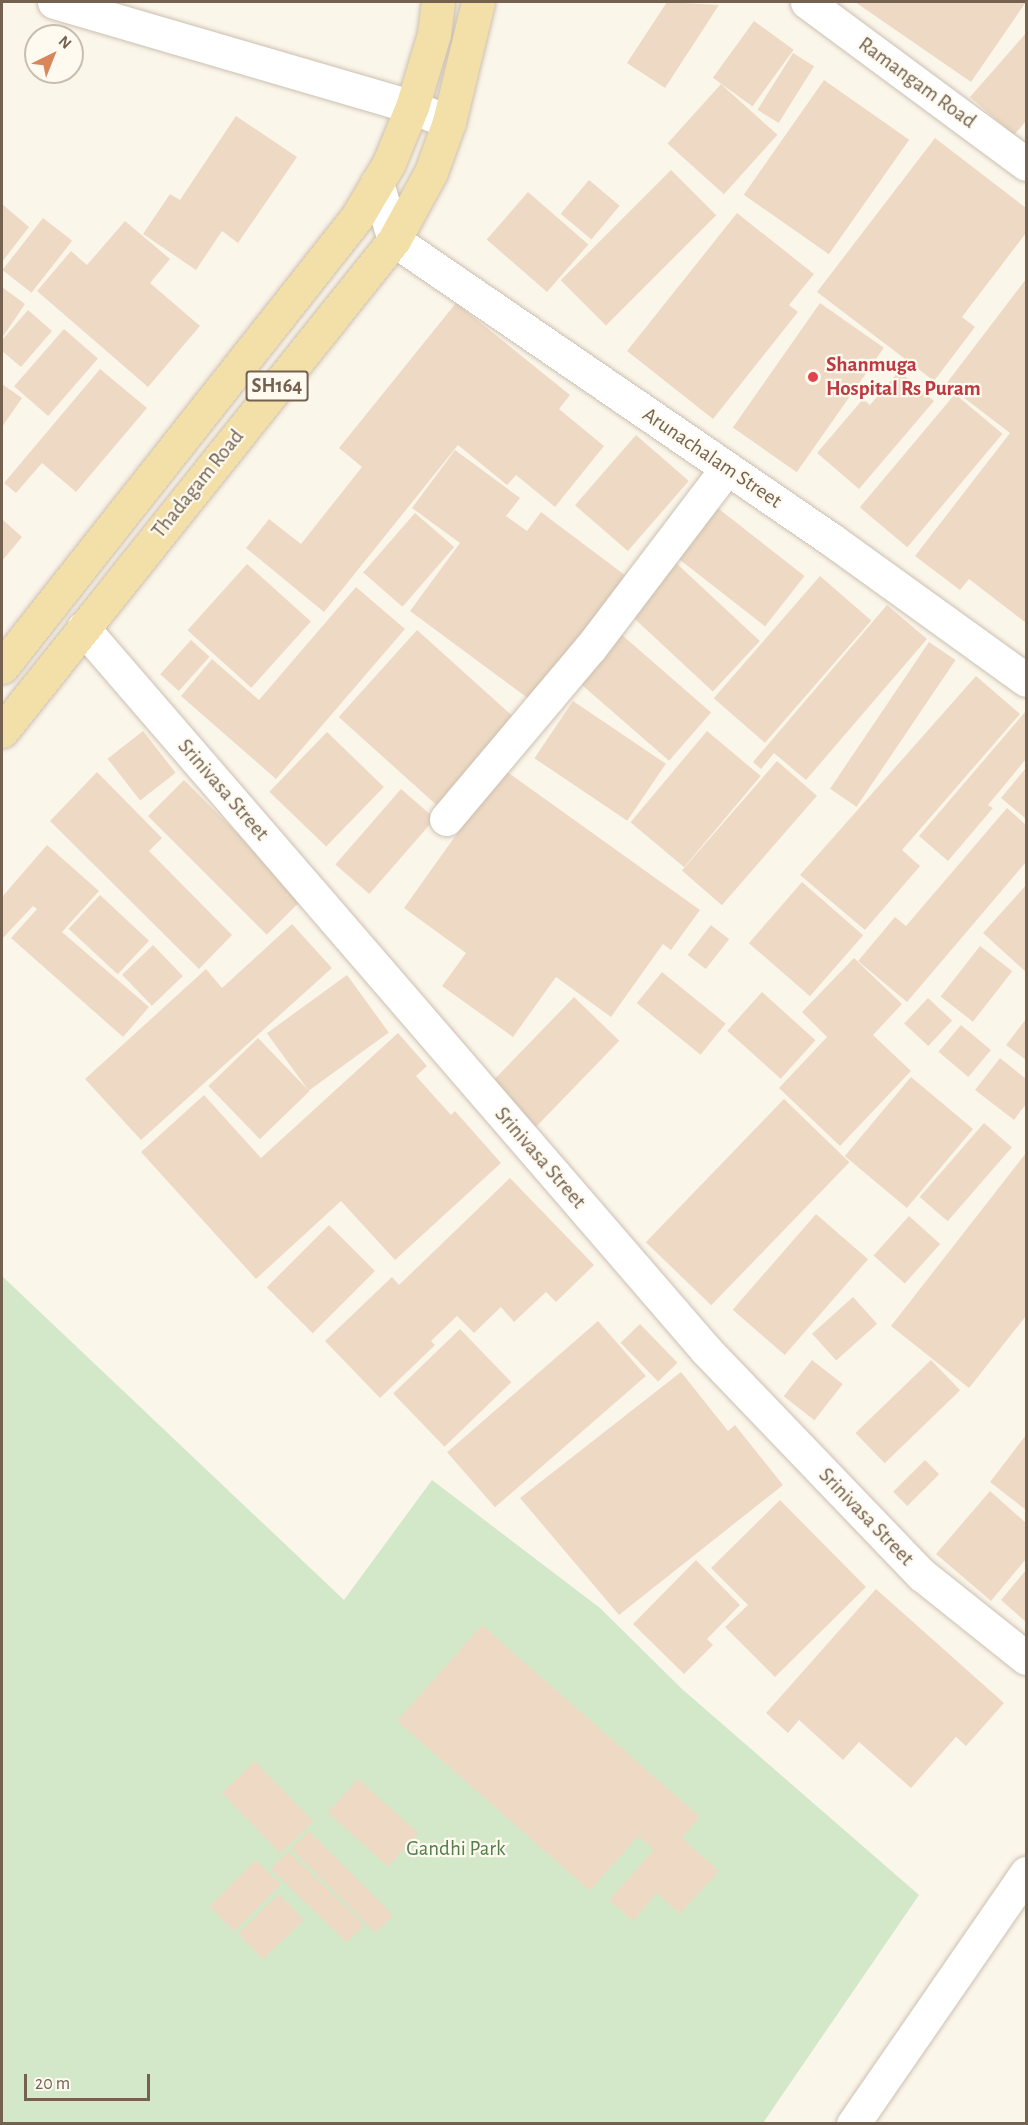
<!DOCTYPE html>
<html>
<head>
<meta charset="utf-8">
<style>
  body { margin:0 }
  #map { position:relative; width:1028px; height:2125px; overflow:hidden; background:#fbf6ea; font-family:"Alegreya Sans",sans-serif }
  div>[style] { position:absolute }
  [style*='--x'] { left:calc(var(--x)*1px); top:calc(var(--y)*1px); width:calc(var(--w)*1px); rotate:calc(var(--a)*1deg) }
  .green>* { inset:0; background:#d2e8c9 }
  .building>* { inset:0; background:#eedac4; transform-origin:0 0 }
  .roads { filter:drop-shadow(0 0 2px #ccc0b1) drop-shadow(0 0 2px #ccc0b1) }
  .minor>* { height:33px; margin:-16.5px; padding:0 16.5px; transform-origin:16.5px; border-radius:16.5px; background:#fff }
  .major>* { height:33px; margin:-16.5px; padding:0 16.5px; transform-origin:16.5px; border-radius:16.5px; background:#f3e0a9 }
  .dots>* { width:16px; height:16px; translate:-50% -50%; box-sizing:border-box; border:3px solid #fefaf0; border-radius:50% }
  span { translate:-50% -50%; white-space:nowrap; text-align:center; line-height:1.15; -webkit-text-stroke:4.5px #fefaf0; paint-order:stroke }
  .shield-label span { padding:2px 4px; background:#fefaf0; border:2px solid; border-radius:4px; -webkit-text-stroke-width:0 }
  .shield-label { font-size:20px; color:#74614f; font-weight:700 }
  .street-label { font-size:21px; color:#74614f }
  .health-label { font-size:21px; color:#be3a42; font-weight:700 }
  .left { translate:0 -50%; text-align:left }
  .park-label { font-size:21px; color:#547e4b }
  .frame { position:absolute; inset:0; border:3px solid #74614f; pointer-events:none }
  .north { position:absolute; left:24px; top:24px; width:60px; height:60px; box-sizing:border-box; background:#fefaf0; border:2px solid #c7bdb0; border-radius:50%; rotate:43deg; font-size:16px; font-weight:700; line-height:24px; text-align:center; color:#74614f }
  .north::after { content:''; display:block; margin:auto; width:21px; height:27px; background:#d9865b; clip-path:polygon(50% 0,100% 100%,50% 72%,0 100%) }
  .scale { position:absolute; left:24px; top:2074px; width:126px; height:27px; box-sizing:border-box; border:3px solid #74614f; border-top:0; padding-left:8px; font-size:18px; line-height:21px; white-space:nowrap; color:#74614f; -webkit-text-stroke:4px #fefaf0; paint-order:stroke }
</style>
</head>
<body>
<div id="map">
  <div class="green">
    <div style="clip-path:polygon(2px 1276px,344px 1600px,432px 1480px,600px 1608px,682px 1689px,919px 1895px,763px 2123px,2px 2123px)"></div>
  </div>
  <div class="building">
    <div style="clip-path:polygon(667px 2px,719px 5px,665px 88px,627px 63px)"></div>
    <div style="clip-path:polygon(855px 2px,1026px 2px,971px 82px)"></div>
    <div style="left:754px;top:21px;width:49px;height:70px;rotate:36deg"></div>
    <div style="clip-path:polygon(1026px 33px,1026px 121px,1014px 135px,970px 97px)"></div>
    <div style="left:793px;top:53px;width:25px;height:67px;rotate:32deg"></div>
    <div style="left:824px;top:80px;width:104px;height:140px;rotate:35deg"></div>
    <div style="left:721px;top:84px;width:76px;height:80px;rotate:42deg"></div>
    <div style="clip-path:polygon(236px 116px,297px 157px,238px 243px,222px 231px,196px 270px,143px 234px,170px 194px,180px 200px)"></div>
    <div style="clip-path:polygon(935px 138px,1026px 208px,1026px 233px,962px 317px,975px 327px,934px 381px,817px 292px)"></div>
    <div style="left:671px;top:170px;width:64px;height:156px;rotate:45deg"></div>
    <div style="left:589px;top:180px;width:40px;height:44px;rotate:40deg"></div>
    <div style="left:528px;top:192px;width:80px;height:63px;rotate:41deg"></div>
    <div style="clip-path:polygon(2px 204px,29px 227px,2px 262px)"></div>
    <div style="clip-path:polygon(737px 213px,814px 274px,789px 305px,798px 312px,713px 419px,627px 351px)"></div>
    <div style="left:43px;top:218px;width:37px;height:66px;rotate:38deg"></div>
    <div style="clip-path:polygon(125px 221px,170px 259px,150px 283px,200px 326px,148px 387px,37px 291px,71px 251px,87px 265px)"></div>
    <div style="clip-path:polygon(1026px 279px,1026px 623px,969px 579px,960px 590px,915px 556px,1010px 433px,946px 384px)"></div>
    <div style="clip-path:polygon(2px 287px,25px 304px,2px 338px)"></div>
    <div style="clip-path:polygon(456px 303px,570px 395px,559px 409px,604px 446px,555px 507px,516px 475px,507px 485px,458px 445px,324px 612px,246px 548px,269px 519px,301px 544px,362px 467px,339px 448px)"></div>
    <div style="left:820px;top:303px;width:78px;height:152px;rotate:35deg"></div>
    <div style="clip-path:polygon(28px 310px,52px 331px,21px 367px,2px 351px,2px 340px)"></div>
    <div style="left:64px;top:329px;width:45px;height:76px;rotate:41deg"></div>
    <div style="clip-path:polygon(100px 369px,147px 408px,76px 492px,42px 463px,16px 493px,4px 483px)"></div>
    <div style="clip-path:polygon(899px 371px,934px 401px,859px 489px,817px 453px,863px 399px,870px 405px)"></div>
    <div style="clip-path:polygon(2px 384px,22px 398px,2px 427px)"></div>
    <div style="left:955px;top:394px;width:62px;height:148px;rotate:40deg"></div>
    <div style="left:636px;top:435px;width:70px;height:93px;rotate:41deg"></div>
    <div style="clip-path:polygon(455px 450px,520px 498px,506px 516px,527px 531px,541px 512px,626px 576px,533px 702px,410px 611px,460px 543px,412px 508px)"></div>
    <div style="left:710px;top:502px;width:120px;height:64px;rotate:38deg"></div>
    <div style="left:415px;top:513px;width:52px;height:79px;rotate:41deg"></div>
    <div style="clip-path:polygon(2px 519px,22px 537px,2px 561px)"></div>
    <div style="left:675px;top:562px;width:116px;height:69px;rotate:43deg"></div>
    <div style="left:247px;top:564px;width:86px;height:89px;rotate:42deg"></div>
    <div style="left:820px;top:576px;width:68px;height:162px;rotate:41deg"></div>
    <div style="clip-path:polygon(356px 587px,405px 629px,276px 779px,181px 696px,212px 659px,259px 700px)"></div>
    <div style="clip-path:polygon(887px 605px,927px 639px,806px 780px,774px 753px,761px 769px,753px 762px)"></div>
    <div style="left:417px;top:630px;width:132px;height:117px;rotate:42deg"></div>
    <div style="left:622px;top:635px;width:118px;height:64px;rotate:41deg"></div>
    <div style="left:191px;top:640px;width:25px;height:46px;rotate:42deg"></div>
    <div style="left:929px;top:642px;width:32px;height:177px;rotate:34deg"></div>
    <div style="clip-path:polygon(976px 676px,1020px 714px,902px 850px,920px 866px,865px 930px,800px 875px)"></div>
    <div style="left:573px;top:701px;width:112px;height:69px;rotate:34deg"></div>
    <div style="clip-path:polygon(1025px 712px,1026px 759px,988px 805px,993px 808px,948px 861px,919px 836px)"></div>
    <div style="left:143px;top:731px;width:53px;height:45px;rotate:52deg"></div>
    <div style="left:707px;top:731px;width:70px;height:119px;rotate:40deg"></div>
    <div style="left:327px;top:732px;width:79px;height:83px;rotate:44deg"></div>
    <div style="left:777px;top:761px;width:53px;height:145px;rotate:41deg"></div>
    <div style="clip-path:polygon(1026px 768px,1026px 819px,1001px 798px)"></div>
    <div style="clip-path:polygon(503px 769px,700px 910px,671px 950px,663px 944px,611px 1017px,556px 977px,513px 1037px,442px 986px,466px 953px,404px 908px)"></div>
    <div style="clip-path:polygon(97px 772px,162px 838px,149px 851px,232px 935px,199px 969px,50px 821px)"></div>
    <div style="left:184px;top:780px;width:168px;height:51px;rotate:45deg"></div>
    <div style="left:401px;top:789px;width:45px;height:100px;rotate:41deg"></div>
    <div style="clip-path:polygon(1007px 808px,1026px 825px,1026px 862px,907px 1002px,858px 961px,895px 917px,906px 926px)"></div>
    <div style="clip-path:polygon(47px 845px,99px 891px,62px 932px,149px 1007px,123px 1037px,11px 938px,37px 909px,33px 906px,2px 939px,2px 897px)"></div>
    <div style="left:802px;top:882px;width:81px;height:81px;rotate:41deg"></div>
    <div style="clip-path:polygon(1026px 885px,1026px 972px,983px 933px)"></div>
    <div style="left:100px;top:895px;width:67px;height:46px;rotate:43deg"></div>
    <div style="clip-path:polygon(292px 924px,332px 968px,141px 1140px,85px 1079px,206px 969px,222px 988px)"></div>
    <div style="left:711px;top:925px;width:23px;height:38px;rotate:38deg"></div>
    <div style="left:153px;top:945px;width:43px;height:43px;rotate:46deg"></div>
    <div style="left:980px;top:946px;width:41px;height:64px;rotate:38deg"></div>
    <div style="clip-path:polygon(854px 958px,902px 1004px,873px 1035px,911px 1071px,840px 1146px,779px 1088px,827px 1037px,802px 1012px)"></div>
    <div style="left:662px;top:972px;width:82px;height:40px;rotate:39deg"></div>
    <div style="left:347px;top:975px;width:71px;height:99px;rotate:54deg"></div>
    <div style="left:762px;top:992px;width:72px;height:52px;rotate:42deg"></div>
    <div style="left:574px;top:997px;width:63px;height:127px;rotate:44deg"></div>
    <div style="left:928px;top:998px;width:33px;height:35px;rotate:43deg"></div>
    <div style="clip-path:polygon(1026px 1019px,1026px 1060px,1006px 1045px)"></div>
    <div style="left:961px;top:1025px;width:39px;height:35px;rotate:40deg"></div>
    <div style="clip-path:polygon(398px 1033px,427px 1066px,416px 1076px,451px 1115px,455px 1111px,501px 1163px,395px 1260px,341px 1201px,256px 1279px,141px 1152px,204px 1095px,261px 1158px)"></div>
    <div style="left:258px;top:1038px;width:74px;height:69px;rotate:46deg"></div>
    <div style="clip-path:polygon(1000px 1058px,1026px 1079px,1026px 1104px,1014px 1120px,975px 1090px)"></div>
    <div style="left:911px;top:1077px;width:81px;height:103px;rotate:40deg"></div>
    <div style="left:784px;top:1099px;width:91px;height:199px;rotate:44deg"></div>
    <div style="left:984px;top:1123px;width:37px;height:98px;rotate:41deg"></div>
    <div style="clip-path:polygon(1026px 1153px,1026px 1316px,969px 1388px,891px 1326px)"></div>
    <div style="clip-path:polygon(510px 1178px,594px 1265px,556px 1302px,546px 1292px,514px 1322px,501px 1307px,474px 1333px,457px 1316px,431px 1341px,435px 1345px,380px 1398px,325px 1341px,392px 1277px,399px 1285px)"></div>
    <div style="left:816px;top:1214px;width:69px;height:127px;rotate:41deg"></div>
    <div style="left:909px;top:1216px;width:42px;height:53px;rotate:42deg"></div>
    <div style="left:329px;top:1225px;width:65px;height:88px;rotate:45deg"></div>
    <div style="left:853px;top:1297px;width:36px;height:55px;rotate:48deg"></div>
    <div style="left:598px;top:1321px;width:73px;height:200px;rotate:49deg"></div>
    <div style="left:640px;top:1324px;width:54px;height:27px;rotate:46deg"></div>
    <div style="left:460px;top:1329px;width:74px;height:93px;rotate:46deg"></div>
    <div style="left:812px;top:1360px;width:39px;height:46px;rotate:38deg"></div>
    <div style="left:931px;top:1360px;width:42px;height:105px;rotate:46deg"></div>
    <div style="clip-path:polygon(681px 1372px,728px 1431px,735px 1425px,783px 1485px,619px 1615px,520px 1498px)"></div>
    <div style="clip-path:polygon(1026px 1435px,1026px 1510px,990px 1482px)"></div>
    <div style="left:925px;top:1460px;width:20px;height:45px;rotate:45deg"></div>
    <div style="clip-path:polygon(990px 1491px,1026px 1523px,1026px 1559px,991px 1601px,936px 1554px)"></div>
    <div style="clip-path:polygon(780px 1500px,866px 1587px,775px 1677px,725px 1627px,748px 1605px,711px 1568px)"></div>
    <div style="clip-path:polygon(696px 1560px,740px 1605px,707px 1639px,713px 1645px,684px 1674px,633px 1624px)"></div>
    <div style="clip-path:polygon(1026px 1570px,1026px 1622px,1001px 1600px)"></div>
    <div style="clip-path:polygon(876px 1589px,1004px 1703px,966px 1746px,956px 1737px,911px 1788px,859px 1742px,843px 1760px,799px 1720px,788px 1733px,766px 1713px)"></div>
    <div style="clip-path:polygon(482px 1625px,700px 1817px,682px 1838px,719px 1871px,680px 1914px,657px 1893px,633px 1921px,609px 1900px,654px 1850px,638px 1836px,590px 1891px,397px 1721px)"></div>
    <div style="left:255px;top:1761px;width:84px;height:46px;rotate:46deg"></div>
    <div style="left:358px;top:1779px;width:81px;height:45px;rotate:42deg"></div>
    <div style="left:309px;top:1831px;width:119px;height:25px;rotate:45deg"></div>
    <div style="left:288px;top:1851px;width:106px;height:25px;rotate:44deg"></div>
    <div style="left:256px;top:1860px;width:35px;height:66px;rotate:45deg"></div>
    <div style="left:279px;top:1894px;width:36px;height:57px;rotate:46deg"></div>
  </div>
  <div class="roads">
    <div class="minor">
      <div style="--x:54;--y:2;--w:373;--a:16.3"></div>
      <div style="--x:412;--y:107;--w:40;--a:22"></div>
      <div style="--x:807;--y:2;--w:272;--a:36.5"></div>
      <div style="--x:377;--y:183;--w:59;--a:73.4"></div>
      <div style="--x:394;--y:240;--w:531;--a:34.41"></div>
      <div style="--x:832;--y:540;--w:239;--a:35.8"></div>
      <div style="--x:83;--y:628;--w:954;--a:49.21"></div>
      <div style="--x:706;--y:1350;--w:312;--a:46.2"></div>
      <div style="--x:922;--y:1575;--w:133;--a:38.6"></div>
      <div style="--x:446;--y:819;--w:225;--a:-49.9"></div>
      <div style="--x:591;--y:647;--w:223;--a:-52.8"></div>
      <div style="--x:853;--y:2124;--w:305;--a:-55.4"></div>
    </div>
    <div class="major">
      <div style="--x:2;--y:667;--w:573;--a:-51.73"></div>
      <div style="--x:357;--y:217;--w:63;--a:-59.3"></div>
      <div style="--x:389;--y:163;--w:61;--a:-67.7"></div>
      <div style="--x:412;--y:107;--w:76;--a:-73.2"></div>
      <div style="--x:434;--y:34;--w:32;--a:-83"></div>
      <div style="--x:2;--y:731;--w:628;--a:-51.4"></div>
      <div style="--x:394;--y:240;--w:77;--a:-61.4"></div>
      <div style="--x:431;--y:172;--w:53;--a:-70.2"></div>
      <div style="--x:449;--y:122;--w:123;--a:-76.4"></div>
    </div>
  </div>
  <div class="dots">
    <div style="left:813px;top:377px;background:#e0444e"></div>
  </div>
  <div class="shield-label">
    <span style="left:277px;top:386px">SH164</span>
  </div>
  <div class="street-label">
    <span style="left:917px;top:83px;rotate:36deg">Ramangam Road</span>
    <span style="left:712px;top:458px;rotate:34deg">Arunachalam Street</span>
    <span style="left:198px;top:484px;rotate:-51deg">Thadagam Road</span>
    <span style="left:223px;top:790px;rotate:49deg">Srinivasa Street</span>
    <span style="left:540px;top:1158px;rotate:49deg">Srinivasa Street</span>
    <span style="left:866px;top:1517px;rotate:46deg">Srinivasa Street</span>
  </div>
  <div class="health-label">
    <span class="left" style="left:826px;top:377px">Shanmuga<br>Hospital Rs Puram</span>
  </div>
  <div class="park-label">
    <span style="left:456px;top:1849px">Gandhi Park</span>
  </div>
  <div class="frame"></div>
  <div class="north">N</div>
  <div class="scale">20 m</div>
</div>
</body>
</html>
